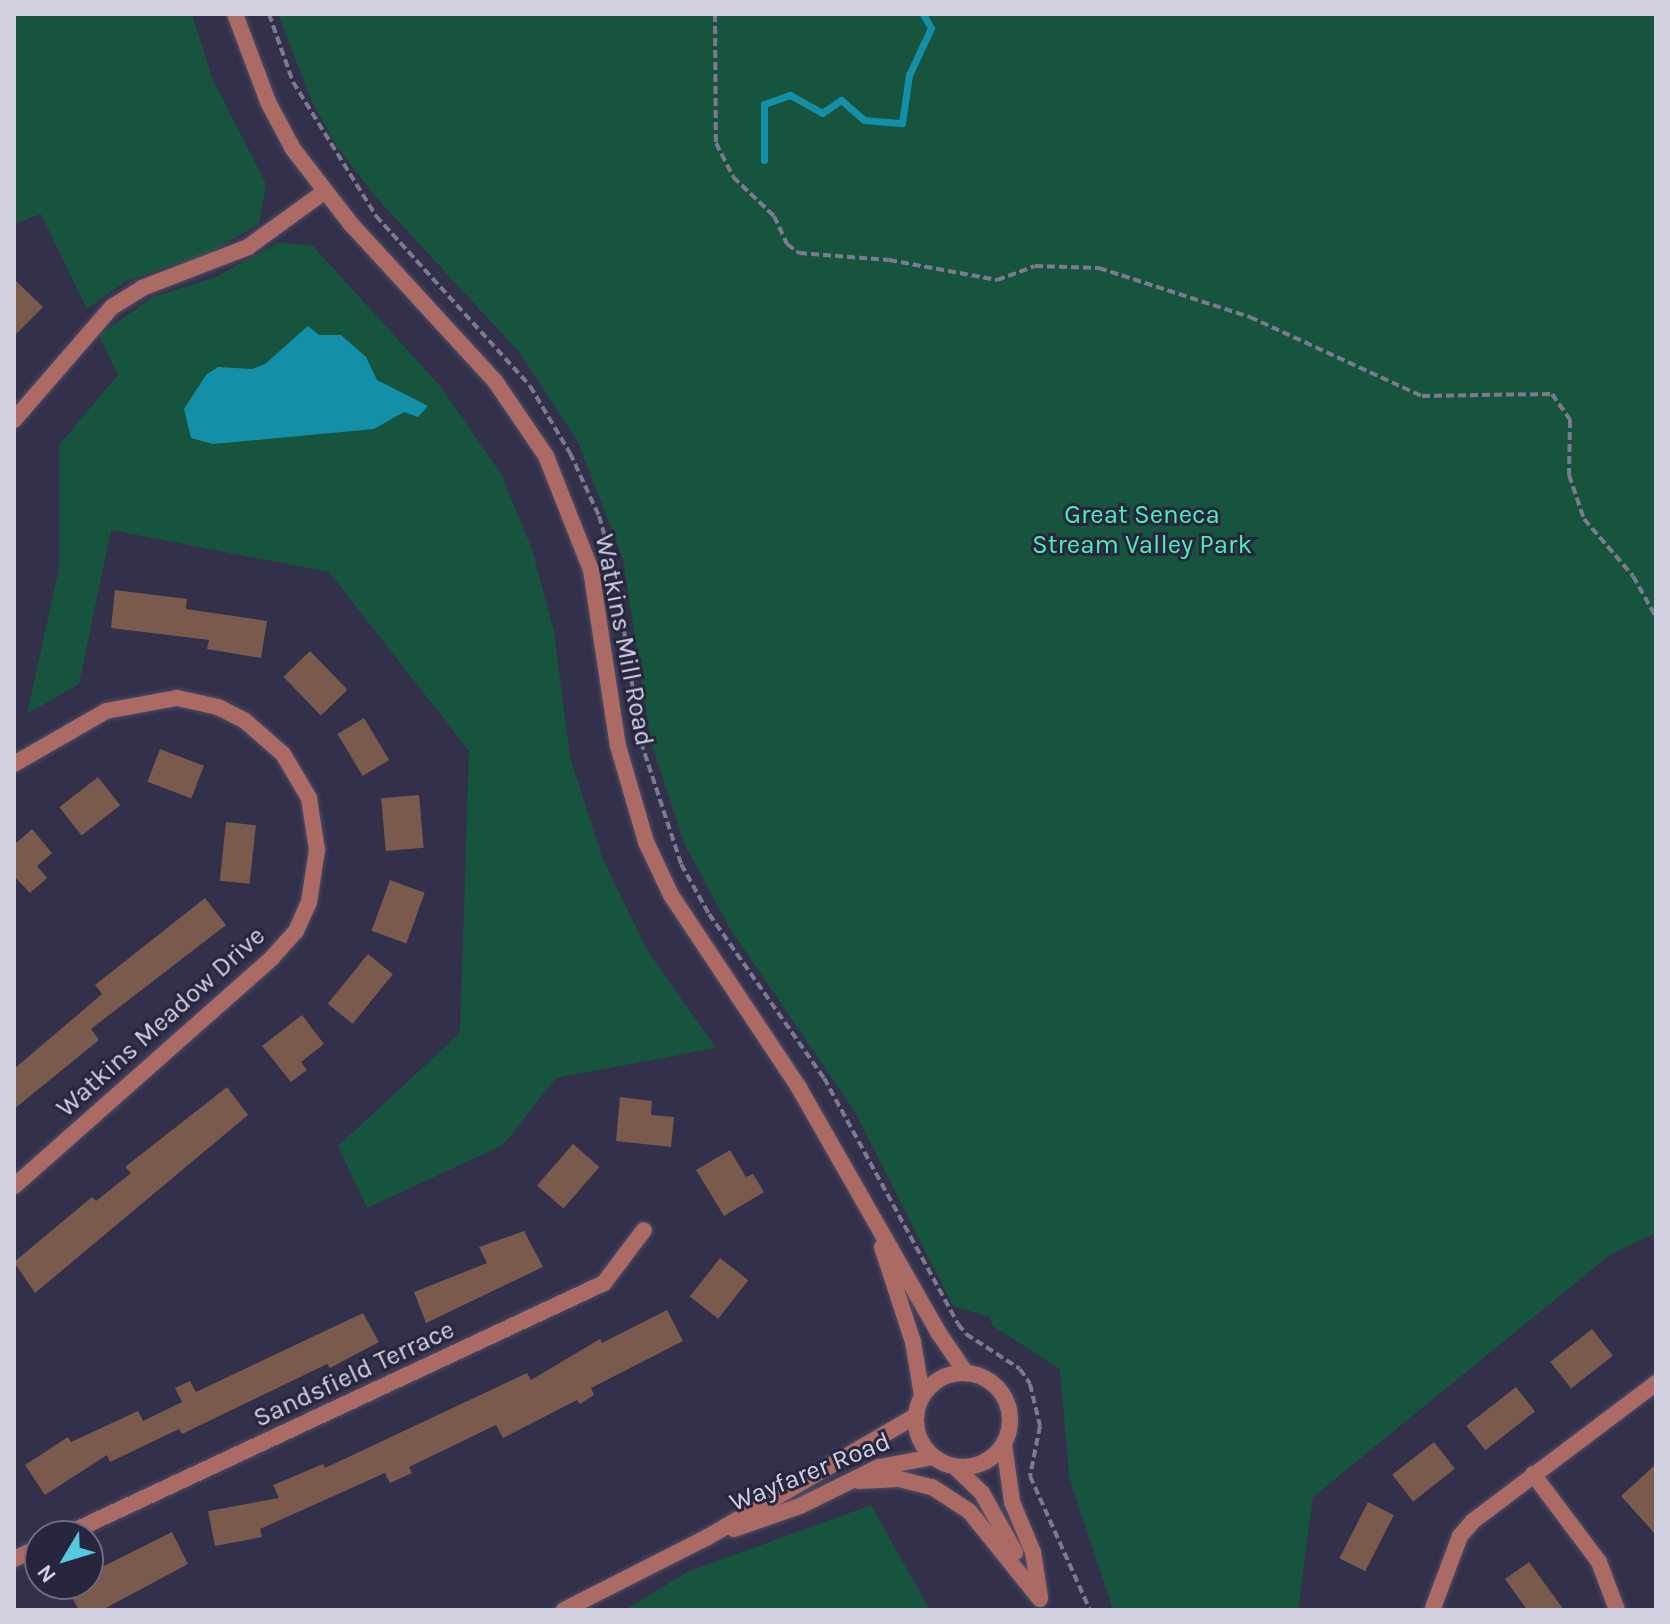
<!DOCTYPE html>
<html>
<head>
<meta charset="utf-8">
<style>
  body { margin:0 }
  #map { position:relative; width:1670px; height:1624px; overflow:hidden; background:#32304a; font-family:Karla,sans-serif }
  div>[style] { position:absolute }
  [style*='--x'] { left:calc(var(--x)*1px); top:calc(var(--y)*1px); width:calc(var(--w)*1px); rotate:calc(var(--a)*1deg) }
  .green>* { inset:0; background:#17543d }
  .water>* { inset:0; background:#148fa8 }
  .stream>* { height:7px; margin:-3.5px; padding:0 3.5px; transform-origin:3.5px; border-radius:3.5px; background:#148fa8 }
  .building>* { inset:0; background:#795a4d; transform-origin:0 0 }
  .path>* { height:4px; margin-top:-2px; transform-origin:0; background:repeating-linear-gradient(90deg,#7b7a90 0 8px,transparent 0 12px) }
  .roads { filter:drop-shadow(0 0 2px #4f4d66) drop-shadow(0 0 2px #4f4d66) }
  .minor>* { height:16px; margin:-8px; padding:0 8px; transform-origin:8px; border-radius:8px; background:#ab6a64 }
  .tertiary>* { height:16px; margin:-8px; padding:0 8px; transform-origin:8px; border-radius:8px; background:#ab6a64 }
  .tertiary>.ring { margin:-8px; padding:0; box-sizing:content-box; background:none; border:16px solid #ab6a64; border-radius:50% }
  span { translate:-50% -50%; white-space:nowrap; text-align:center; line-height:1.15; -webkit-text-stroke:6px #28263f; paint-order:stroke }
  .park-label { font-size:26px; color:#4cefb4 }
  .street-label { font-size:26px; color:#d2d2e3 }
  .frame { position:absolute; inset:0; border:16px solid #d2d2e3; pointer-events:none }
  .north { position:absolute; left:24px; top:1520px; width:80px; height:80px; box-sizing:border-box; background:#28263f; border:2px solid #6c6b81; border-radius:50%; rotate:232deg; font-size:22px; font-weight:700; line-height:32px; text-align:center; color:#d2d2e3 }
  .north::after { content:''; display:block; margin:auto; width:28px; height:36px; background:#55cade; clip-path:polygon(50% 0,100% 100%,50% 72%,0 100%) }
</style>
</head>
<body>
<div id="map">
  <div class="green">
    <div style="clip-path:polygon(14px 14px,192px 14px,212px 78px,266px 184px,259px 224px,211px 252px,126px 281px,87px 309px,41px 214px,14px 224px)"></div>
    <div style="clip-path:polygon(278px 14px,1656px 14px,1656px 1233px,1611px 1254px,1313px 1497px,1298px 1610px,1113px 1610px,1069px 1476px,1060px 1369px,993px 1326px,989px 1317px,953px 1306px,855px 1112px,729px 927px,685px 845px,651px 742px,623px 559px,577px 440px,519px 352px,374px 195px,336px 145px,312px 102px)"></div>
    <div style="clip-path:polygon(279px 242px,313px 246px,441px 387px,501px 474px,532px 549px,554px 632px,570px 757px,602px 857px,647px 950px,716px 1048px,556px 1078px,503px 1145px,367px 1208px,338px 1146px,460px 1033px,469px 751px,329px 572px,111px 530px,79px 684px,27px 714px,59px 568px,59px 445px,118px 375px,99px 335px,153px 297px,216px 277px)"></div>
    <div style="clip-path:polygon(871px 1505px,930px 1610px,625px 1610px,687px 1572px)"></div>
  </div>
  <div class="water">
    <div style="clip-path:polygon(308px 326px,319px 335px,341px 335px,366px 357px,377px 380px,428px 406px,418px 417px,404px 412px,374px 429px,213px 444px,191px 438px,184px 409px,206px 375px,218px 367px,252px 369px,265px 364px)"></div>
  </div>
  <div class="stream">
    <div style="--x:764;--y:160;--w:56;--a:-90"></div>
    <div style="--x:764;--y:104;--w:28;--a:-19"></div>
    <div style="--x:790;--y:95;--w:37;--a:29"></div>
    <div style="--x:822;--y:113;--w:23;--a:-34"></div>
    <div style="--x:841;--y:100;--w:30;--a:41"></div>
    <div style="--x:864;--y:120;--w:38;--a:5"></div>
    <div style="--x:902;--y:123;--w:49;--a:-81.7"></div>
    <div style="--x:909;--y:75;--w:52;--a:-64.9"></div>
    <div style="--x:931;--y:28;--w:16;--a:-120"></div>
  </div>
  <div class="building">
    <div style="clip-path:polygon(14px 279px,43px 307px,14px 336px)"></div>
    <div style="clip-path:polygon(115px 590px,187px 599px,186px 609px,267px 621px,261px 658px,207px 649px,209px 640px,111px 628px)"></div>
    <div style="left:310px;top:651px;width:54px;height:37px;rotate:46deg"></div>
    <div style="left:364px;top:718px;width:49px;height:31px;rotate:59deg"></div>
    <div style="left:160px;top:749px;width:47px;height:35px;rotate:21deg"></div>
    <div style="left:98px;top:777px;width:36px;height:49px;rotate:52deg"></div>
    <div style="left:419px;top:795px;width:53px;height:38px;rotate:85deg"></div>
    <div style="left:226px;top:822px;width:30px;height:59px;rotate:6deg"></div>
    <div style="clip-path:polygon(32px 829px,52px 853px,37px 866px,47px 878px,30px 893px,14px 876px,14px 845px)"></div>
    <div style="left:390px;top:880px;width:37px;height:54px;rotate:20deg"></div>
    <div style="clip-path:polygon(205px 898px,226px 925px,91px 1029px,99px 1040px,14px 1109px,14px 1069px,102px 994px,95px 985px)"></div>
    <div style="left:368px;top:954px;width:32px;height:64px;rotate:39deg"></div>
    <div style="clip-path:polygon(302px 1015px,324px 1044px,301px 1062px,307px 1070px,291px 1082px,262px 1046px)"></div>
    <div style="clip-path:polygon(227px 1087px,248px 1115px,35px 1293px,14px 1262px,92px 1197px,96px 1201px,131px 1173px,125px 1167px)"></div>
    <div style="clip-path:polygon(620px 1097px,652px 1101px,651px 1115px,674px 1117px,671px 1147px,616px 1141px)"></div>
    <div style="left:573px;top:1144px;width:35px;height:55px;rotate:41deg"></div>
    <div style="clip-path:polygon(730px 1150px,746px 1177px,753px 1174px,764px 1192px,724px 1216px,696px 1170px)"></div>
    <div style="clip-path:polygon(524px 1231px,543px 1267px,426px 1323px,414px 1292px,487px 1263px,479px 1247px)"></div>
    <div style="left:720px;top:1258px;width:36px;height:49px;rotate:38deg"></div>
    <div style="clip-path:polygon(667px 1310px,683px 1341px,591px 1388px,594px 1395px,580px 1404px,577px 1400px,503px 1438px,496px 1425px,409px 1467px,412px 1473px,390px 1483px,385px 1473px,260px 1529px,262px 1537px,215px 1546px,208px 1511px,279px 1498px,273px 1485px,323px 1464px,325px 1468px,527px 1373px,531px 1380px,600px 1339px,602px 1343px)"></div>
    <div style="clip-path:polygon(363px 1313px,379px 1342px,330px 1368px,327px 1364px,182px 1434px,179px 1429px,110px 1462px,107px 1455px,45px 1495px,25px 1465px,68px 1437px,71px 1442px,138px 1411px,143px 1421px,182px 1402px,175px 1388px,190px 1381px,196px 1392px)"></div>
    <div style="left:1592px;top:1329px;width:34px;height:53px;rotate:52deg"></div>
    <div style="left:1516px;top:1387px;width:31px;height:63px;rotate:52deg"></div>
    <div style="left:1434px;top:1442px;width:34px;height:53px;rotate:52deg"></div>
    <div style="clip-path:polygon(1656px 1464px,1656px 1535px,1621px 1496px)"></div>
    <div style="left:1368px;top:1502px;width:29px;height:63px;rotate:27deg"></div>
    <div style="clip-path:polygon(172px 1532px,188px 1564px,102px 1610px,79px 1610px,64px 1584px,88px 1584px,88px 1574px)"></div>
    <div style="clip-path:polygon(1529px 1562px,1564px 1610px,1527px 1610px,1505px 1579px)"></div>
  </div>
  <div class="path">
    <div style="--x:269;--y:14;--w:72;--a:70.6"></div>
    <div style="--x:293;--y:82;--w:158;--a:58.2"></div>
    <div style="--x:376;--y:216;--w:229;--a:47.8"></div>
    <div style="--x:530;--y:386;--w:78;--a:59.2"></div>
    <div style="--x:570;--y:453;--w:69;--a:65.3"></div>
    <div style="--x:599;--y:516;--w:58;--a:74.1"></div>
    <div style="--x:615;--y:572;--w:172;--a:81.3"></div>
    <div style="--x:641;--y:742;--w:128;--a:71.8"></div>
    <div style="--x:681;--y:864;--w:57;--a:60.8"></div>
    <div style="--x:709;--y:914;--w:200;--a:55"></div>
    <div style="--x:824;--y:1078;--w:280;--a:61.4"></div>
    <div style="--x:958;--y:1324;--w:13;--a:51"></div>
    <div style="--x:966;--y:1334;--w:64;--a:32.9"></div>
    <div style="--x:1020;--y:1369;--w:18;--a:56"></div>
    <div style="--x:1030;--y:1384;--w:43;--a:76.6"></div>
    <div style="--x:1040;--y:1426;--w:51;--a:101.3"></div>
    <div style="--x:1030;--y:1476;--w:147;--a:65.9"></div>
    <div style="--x:715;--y:14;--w:129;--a:89.6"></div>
    <div style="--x:716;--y:143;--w:38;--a:63"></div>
    <div style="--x:733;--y:177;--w:57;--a:43.6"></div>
    <div style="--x:774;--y:216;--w:31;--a:65"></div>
    <div style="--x:787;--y:244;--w:15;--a:37"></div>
    <div style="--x:799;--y:253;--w:90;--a:4.4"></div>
    <div style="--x:889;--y:260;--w:110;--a:10.5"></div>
    <div style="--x:997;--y:280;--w:40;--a:-20.2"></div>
    <div style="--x:1035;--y:266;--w:64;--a:1.8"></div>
    <div style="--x:1099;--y:268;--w:159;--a:18"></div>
    <div style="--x:1250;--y:317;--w:189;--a:24.7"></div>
    <div style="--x:1422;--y:396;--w:130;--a:-0.9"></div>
    <div style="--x:1552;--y:394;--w:32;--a:55"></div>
    <div style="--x:1570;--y:420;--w:55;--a:91"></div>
    <div style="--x:1569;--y:475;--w:46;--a:71.2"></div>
    <div style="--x:1584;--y:519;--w:75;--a:49.3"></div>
    <div style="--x:1633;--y:576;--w:47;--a:60.7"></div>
  </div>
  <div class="roads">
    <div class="minor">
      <div style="--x:14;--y:420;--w:150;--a:-49.1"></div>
      <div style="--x:112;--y:307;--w:36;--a:-32"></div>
      <div style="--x:142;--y:288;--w:114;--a:-21.1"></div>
      <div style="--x:248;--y:247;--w:94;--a:-35.9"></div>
      <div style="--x:14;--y:764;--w:106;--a:-29.9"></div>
      <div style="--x:106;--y:711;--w:72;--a:-10.4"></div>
      <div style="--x:177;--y:698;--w:42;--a:12.4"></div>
      <div style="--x:218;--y:707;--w:29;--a:27"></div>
      <div style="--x:244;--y:720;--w:52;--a:41.1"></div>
      <div style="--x:283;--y:754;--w:51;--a:59.4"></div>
      <div style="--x:309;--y:798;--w:53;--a:81.3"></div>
      <div style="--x:317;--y:850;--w:53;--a:98.7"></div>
      <div style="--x:309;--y:902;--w:32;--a:114"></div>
      <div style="--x:296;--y:931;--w:36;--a:132"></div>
      <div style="--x:272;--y:958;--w:344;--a:138.5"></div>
      <div style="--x:1533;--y:1474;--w:110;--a:53.1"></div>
      <div style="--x:1599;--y:1562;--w:51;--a:69.4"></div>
      <div style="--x:63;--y:1536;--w:597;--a:-25.06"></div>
      <div style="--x:604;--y:1283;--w:66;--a:-53"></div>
      <div style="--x:14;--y:1559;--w:29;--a:-25"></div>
      <div style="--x:1433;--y:1608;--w:77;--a:-69.4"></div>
      <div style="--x:1460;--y:1536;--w:20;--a:-49"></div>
      <div style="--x:1473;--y:1521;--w:229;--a:-37"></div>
    </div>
    <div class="tertiary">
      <div style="--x:235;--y:14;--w:94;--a:69.4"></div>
      <div style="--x:268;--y:102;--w:53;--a:62"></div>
      <div style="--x:293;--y:149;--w:95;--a:52.3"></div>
      <div style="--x:351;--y:224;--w:213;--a:47.5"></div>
      <div style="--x:495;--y:381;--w:91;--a:55.8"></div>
      <div style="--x:546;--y:456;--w:123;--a:68.5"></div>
      <div style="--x:591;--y:570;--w:178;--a:81.3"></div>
      <div style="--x:618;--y:746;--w:100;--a:73.7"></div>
      <div style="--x:646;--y:842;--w:59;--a:64.7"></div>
      <div style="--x:671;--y:895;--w:232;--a:56.4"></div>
      <div style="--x:799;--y:1088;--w:281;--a:60.3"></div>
      <div style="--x:938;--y:1332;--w:50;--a:55.7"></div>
      <div style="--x:882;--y:1247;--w:100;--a:71.9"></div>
      <div style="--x:913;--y:1342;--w:54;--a:80.4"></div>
      <div class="ring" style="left:916px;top:1373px;width:78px;height:78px"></div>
      <div style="--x:1004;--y:1444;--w:59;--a:82.1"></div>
      <div style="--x:1012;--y:1502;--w:54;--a:67.2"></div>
      <div style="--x:1033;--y:1552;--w:46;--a:81.2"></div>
      <div style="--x:955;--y:1467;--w:37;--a:44"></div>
      <div style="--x:982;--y:1493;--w:68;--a:60.8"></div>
      <div style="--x:859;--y:1481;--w:40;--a:-2.9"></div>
      <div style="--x:899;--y:1479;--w:34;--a:14"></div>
      <div style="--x:932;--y:1487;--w:44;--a:33"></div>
      <div style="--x:969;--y:1511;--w:113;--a:51.1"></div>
      <div style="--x:734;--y:1529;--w:70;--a:-19.2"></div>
      <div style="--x:800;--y:1506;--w:88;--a:-26.3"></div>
      <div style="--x:879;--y:1467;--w:56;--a:-10.3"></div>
      <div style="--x:564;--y:1610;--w:159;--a:-26.9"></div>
      <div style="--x:706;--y:1538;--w:243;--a:-30.2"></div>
    </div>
  </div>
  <div class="park-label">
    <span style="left:1142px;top:530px">Great Seneca<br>Stream Valley Park</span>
  </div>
  <div class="street-label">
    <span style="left:624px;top:640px;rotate:79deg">Watkins Mill Road</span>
    <span style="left:161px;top:1022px;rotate:-42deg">Watkins Meadow Drive</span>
    <span style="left:354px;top:1374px;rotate:-25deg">Sandsfield Terrace</span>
    <span style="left:810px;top:1472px;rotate:-22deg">Wayfarer Road</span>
  </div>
  <div class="frame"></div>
  <div class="north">N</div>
</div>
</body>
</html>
